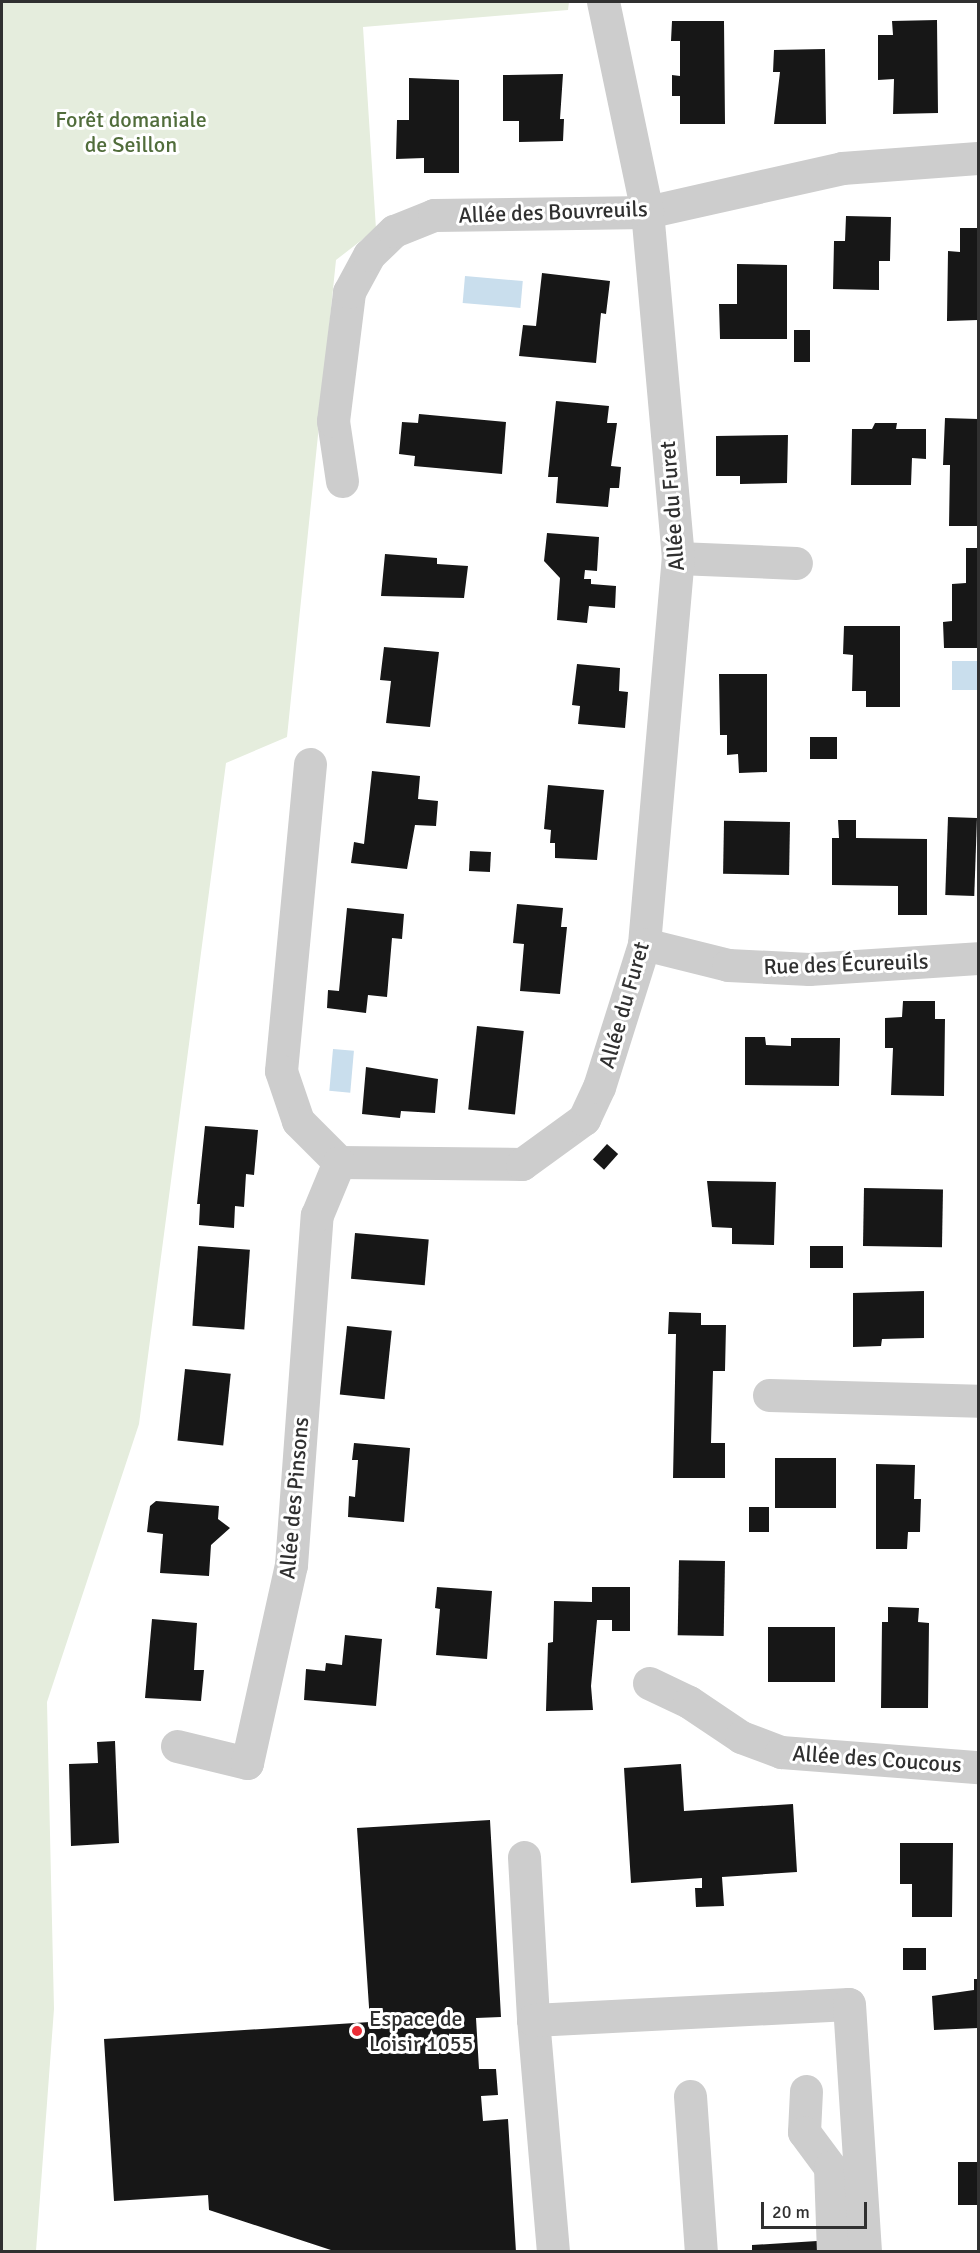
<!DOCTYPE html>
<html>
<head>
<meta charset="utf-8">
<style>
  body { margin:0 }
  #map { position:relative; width:980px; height:2253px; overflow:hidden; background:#fff; font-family:Signika,sans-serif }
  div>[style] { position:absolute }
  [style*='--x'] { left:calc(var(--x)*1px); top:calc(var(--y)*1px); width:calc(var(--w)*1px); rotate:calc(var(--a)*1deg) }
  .green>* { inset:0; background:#e5eddd }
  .water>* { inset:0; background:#c9deed; transform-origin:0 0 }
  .building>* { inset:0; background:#171717; transform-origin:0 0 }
  .minor>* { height:33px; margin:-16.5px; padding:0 16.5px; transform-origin:16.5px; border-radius:16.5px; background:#cdcdcd }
  .dots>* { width:16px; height:16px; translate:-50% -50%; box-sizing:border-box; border:3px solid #fff; border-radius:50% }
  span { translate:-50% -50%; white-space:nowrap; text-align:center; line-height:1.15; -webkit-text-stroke:6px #fff; paint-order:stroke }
  .park-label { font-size:22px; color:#516d3b }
  .street-label { font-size:22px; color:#303030 }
  .poi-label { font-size:22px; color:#303030 }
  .left { translate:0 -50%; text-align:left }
  .frame { position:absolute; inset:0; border:3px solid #303030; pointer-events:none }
  .scale { position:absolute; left:761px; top:2202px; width:106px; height:27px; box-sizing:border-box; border:3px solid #303030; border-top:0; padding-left:8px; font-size:18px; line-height:21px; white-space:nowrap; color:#303030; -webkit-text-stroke:4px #fff; paint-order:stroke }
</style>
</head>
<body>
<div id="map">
  <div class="green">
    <div style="clip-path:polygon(2px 2px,569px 2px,568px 10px,363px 27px,376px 229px,336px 260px,287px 737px,226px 763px,139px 1424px,47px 1702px,54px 2009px,36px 2251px,2px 2252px)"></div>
  </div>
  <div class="water">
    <div style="left:465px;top:276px;width:58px;height:27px;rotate:5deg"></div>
    <div style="left:952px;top:661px;width:26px;height:29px"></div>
    <div style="left:333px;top:1049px;width:21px;height:42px;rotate:5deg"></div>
  </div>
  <div class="building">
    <div style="clip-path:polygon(937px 20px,938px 113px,893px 114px,894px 79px,878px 80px,878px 35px,893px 35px,892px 21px)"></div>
    <div style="clip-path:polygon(672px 21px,724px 21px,725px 124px,680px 124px,680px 96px,672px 96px,672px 75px,680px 76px,680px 41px,671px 41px)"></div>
    <div style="clip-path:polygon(825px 49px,826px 124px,774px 124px,780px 72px,773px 72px,774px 50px)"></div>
    <div style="clip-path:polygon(563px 74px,560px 119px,564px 119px,563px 141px,519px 142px,519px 121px,503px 121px,503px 75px)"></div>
    <div style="clip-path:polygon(409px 78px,459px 80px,459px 173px,424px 173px,424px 158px,396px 159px,397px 120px,409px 120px)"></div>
    <div style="clip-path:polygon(846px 216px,891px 217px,890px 261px,879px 261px,879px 290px,833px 289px,834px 241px,845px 241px)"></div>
    <div style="clip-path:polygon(960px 228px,978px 228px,978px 320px,947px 321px,948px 251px,960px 252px)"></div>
    <div style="clip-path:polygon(737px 264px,787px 265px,787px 339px,720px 339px,719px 304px,737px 304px)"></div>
    <div style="clip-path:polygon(542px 273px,610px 281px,606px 314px,601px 313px,596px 363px,519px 356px,523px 325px,536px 326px)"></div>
    <div style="left:794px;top:330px;width:16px;height:32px"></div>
    <div style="clip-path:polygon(556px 401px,609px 406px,607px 423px,617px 423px,611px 466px,621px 467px,619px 488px,610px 488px,608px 507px,556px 503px,558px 477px,548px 477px)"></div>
    <div style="clip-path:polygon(419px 414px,506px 422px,502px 474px,414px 466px,415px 456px,399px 454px,402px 422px,418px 423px)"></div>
    <div style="clip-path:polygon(945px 418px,978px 419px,978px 526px,949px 526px,950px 465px,943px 465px)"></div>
    <div style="clip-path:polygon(875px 423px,897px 423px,896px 429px,926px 429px,926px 459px,912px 458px,911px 485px,851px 485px,852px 429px,872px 429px)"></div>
    <div style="clip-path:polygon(788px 435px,787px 483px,740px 484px,740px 476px,716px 476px,716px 436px)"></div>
    <div style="clip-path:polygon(547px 533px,599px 537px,597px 571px,585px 570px,584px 579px,591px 579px,591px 584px,616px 586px,615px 608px,589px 606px,587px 623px,557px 620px,560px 578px,544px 561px)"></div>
    <div style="clip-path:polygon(966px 548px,978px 548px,978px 648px,944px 648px,943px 622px,952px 621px,952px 584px,966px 583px)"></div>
    <div style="clip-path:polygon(385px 554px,437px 558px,437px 564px,468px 566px,464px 598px,381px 596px)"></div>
    <div style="clip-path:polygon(844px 626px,900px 626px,900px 707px,866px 707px,866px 691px,852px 691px,853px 655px,843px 654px)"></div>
    <div style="clip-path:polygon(384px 647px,439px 652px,430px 727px,386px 723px,391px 681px,380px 680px)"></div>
    <div style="clip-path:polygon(577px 664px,620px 668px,619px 691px,628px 692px,625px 728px,578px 724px,580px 706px,572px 705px)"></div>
    <div style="clip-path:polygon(719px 674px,767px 674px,767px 772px,739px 773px,738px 754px,727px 755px,727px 735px,720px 735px)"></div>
    <div style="left:810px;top:737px;width:27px;height:22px"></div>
    <div style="clip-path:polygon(372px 771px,420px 776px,418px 799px,438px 801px,436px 826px,415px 825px,407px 869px,351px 863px,354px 842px,364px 844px)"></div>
    <div style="clip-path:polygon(548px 785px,604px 790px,597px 860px,555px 858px,555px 843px,550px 843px,551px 830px,544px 829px)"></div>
    <div style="left:948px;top:817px;width:29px;height:78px;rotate:2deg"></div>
    <div style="clip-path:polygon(838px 820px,856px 820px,856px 838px,927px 839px,927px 915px,898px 915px,898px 886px,832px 885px,832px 838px,839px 838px)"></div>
    <div style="left:790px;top:822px;width:53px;height:66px;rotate:91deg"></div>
    <div style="left:470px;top:851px;width:21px;height:20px;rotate:3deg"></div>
    <div style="clip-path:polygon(517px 904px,563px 908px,561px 927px,567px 927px,560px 994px,520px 991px,524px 944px,513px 943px)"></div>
    <div style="clip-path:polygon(347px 908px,404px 914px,402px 939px,392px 938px,387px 997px,368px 995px,366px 1013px,327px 1008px,328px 990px,339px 991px)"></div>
    <div style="clip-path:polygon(903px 1001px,935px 1001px,935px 1019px,945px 1019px,944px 1096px,891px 1095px,893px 1048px,885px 1048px,885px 1018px,902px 1017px)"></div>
    <div style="left:477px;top:1026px;width:47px;height:84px;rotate:6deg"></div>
    <div style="clip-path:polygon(745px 1037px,765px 1037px,766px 1045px,791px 1046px,791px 1038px,840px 1038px,839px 1086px,745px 1085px)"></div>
    <div style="clip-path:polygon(366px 1067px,438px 1079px,435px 1113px,401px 1111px,400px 1118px,362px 1114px)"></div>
    <div style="clip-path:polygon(205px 1126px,258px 1130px,254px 1175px,246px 1174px,244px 1207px,235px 1206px,234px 1228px,199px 1225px,200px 1204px,197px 1204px)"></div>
    <div style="left:607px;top:1144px;width:15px;height:21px;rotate:42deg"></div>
    <div style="clip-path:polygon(707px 1181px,776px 1182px,774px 1245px,732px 1244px,732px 1228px,712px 1227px)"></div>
    <div style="left:864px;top:1188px;width:79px;height:58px;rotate:1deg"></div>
    <div style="left:355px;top:1233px;width:74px;height:46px;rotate:5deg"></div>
    <div style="left:198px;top:1246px;width:52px;height:80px;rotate:4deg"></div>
    <div style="left:843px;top:1246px;width:22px;height:33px;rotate:90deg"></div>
    <div style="clip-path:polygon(924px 1291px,924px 1338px,882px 1339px,881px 1346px,853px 1347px,853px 1293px)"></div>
    <div style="clip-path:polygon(669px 1312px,701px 1313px,701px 1325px,726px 1325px,725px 1371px,713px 1371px,711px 1443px,725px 1443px,725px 1478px,673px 1478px,676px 1334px,668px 1334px)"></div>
    <div style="left:347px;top:1326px;width:45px;height:69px;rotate:6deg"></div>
    <div style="left:185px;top:1369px;width:46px;height:72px;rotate:6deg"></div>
    <div style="clip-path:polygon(354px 1443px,410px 1448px,404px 1522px,348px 1517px,349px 1496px,355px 1497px,358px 1460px,352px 1460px)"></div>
    <div style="left:775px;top:1458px;width:61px;height:50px"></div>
    <div style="clip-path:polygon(876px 1464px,915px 1465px,914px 1499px,921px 1499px,920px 1532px,908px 1532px,907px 1549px,876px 1549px)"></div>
    <div style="clip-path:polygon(156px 1501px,219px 1506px,218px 1519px,230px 1528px,211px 1545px,209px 1576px,160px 1573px,163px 1534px,147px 1532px,150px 1506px)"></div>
    <div style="left:749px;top:1507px;width:20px;height:25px"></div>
    <div style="left:725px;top:1561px;width:75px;height:46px;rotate:91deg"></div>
    <div style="clip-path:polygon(437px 1587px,492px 1591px,487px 1659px,436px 1655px,440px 1609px,435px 1608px)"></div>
    <div style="clip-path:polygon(592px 1587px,630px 1587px,630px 1631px,612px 1631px,612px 1620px,597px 1620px,591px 1686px,593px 1710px,546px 1711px,548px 1643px,553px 1642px,554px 1601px,592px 1602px)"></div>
    <div style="clip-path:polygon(888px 1607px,919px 1608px,918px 1622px,929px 1623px,928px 1708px,881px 1708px,882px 1622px,888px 1622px)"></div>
    <div style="clip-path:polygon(152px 1619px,197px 1623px,194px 1670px,204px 1670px,201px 1701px,145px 1698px)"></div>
    <div style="left:768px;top:1627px;width:67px;height:55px"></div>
    <div style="clip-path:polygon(345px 1635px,382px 1639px,376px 1706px,304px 1700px,306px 1669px,325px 1671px,326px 1663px,342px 1665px)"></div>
    <div style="clip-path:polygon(115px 1741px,119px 1843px,71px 1846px,69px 1764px,98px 1763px,97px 1742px)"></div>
    <div style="clip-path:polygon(681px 1764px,684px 1811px,793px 1804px,797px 1872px,722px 1877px,724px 1906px,696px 1907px,695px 1888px,702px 1888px,702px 1878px,631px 1883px,624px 1768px)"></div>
    <div style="clip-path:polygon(490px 1820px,501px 2017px,476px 2018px,479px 2069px,496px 2069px,498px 2095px,481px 2096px,483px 2121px,508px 2119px,516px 2252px,337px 2252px,209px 2210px,208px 2195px,114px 2201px,104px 2039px,370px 2022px,357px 1828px)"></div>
    <div style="clip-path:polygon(900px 1843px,953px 1843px,952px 1917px,912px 1917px,912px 1884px,900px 1884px)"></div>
    <div style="left:903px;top:1948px;width:23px;height:22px"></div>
    <div style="clip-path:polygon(974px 1979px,978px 1979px,978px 2028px,934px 2030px,932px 1996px,974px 1990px)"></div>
    <div style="left:958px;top:2162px;width:20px;height:43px"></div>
    <div style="clip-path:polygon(817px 2241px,818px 2252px,752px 2252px,752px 2245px)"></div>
  </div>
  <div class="minor">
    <div style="--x:342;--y:481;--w:61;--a:-98.5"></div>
    <div style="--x:333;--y:421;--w:130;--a:-82.9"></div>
    <div style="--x:349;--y:292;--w:42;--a:-61.6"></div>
    <div style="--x:369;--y:255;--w:35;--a:-44"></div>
    <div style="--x:394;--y:231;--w:43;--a:-21.8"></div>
    <div style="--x:434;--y:215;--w:213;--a:-0.8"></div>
    <div style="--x:647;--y:212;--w:200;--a:-12.7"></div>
    <div style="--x:842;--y:168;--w:136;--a:-4.2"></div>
    <div style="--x:678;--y:558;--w:118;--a:2.4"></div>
    <div style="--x:310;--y:764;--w:308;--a:95.4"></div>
    <div style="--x:281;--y:1071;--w:53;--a:71.2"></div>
    <div style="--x:298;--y:1121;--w:58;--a:45"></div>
    <div style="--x:339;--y:1162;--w:183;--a:0.6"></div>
    <div style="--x:522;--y:1164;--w:77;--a:-36"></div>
    <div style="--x:584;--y:1119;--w:35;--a:-65"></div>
    <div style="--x:599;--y:1087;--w:150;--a:-72.5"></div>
    <div style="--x:644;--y:944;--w:387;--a:-85"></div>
    <div style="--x:678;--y:558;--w:347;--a:-95.1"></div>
    <div style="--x:647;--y:212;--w:215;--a:-101.8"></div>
    <div style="--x:644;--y:944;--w:87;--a:14"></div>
    <div style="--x:728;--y:965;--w:81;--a:2.8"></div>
    <div style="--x:809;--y:969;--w:169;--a:-3.7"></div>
    <div style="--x:769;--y:1395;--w:209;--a:1.6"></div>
    <div style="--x:649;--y:1683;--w:44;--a:25.4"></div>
    <div style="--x:689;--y:1702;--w:63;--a:33.9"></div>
    <div style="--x:741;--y:1737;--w:43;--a:20.6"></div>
    <div style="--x:781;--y:1752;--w:198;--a:4.4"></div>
    <div style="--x:177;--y:1746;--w:72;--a:13.7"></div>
    <div style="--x:247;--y:1763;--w:203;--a:-77.5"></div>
    <div style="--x:291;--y:1565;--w:351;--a:-85.8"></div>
    <div style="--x:317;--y:1215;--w:57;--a:-67.5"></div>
    <div style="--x:524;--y:1857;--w:163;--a:86.8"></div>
    <div style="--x:806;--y:2091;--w:41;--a:92.8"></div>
    <div style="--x:804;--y:2132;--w:44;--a:53.4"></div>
    <div style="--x:830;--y:2167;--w:85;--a:88"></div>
    <div style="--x:690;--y:2096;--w:156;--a:86"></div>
    <div style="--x:553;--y:2252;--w:233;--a:-94.9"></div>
    <div style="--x:533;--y:2020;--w:316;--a:-2.9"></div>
    <div style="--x:849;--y:2004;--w:249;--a:86.3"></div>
  </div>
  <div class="dots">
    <div style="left:357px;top:2031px;background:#eb2d36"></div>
  </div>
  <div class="park-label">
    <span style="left:131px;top:132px">Forêt domaniale<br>de Seillon</span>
  </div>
  <div class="street-label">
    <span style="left:553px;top:212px;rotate:-2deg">Allée des Bouvreuils</span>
    <span style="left:672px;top:506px;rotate:-94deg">Allée du Furet</span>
    <span style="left:846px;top:964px;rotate:-2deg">Rue des Écureuils</span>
    <span style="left:624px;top:1005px;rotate:-74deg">Allée du Furet</span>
    <span style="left:294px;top:1498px;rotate:-85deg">Allée des Pinsons</span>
    <span style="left:877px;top:1759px;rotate:4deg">Allée des Coucous</span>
  </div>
  <div class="poi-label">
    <span class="left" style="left:369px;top:2031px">Espace de<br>Loisir 1055</span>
  </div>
  <div class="frame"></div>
  <div class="scale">20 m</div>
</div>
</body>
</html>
